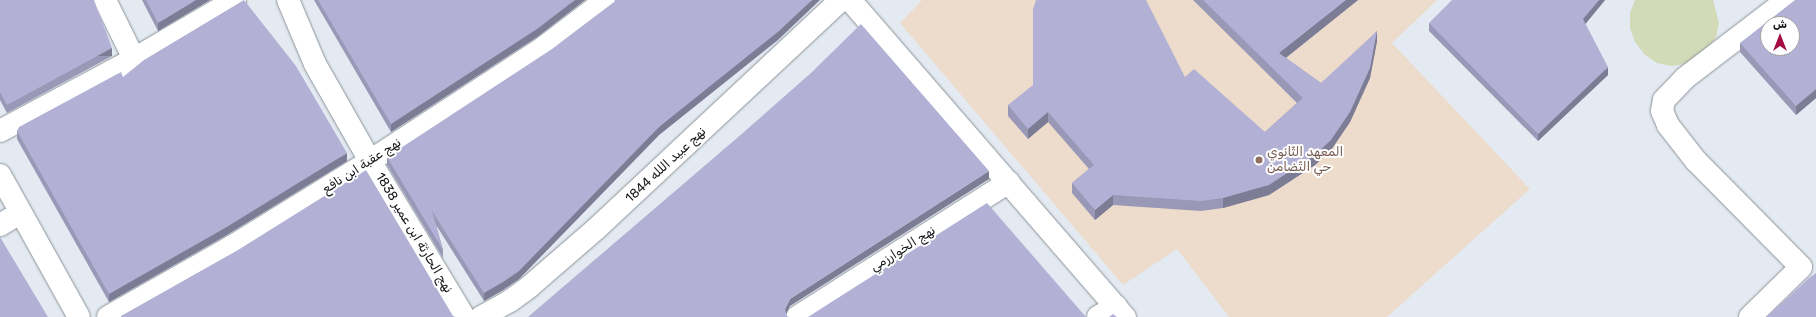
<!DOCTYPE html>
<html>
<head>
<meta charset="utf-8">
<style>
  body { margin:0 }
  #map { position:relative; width:1816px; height:317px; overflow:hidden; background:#e3eaf1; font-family:Rubik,Vazirmatn,sans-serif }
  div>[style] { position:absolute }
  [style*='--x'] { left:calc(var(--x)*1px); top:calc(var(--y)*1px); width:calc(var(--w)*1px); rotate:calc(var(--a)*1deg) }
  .education>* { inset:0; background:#eddccb }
  .green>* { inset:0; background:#d2dab8 }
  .roads { filter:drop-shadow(0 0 1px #8d949a) drop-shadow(0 0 1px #8d949a) }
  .minor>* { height:22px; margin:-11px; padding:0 11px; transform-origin:11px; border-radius:11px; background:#fff }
  .wall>* { inset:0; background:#9998b7 }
  .shaded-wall>* { inset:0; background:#7d7c95; transform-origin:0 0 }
  .building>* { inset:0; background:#b2b1d5 }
  .dots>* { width:11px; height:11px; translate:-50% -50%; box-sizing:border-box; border:2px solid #fff; border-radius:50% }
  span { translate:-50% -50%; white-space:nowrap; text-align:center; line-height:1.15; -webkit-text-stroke:4px #fff; paint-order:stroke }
  .education-label { font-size:13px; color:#785e54 }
  .left { translate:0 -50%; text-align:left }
  .street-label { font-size:13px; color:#16181b }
  .north { position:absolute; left:1760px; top:16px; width:40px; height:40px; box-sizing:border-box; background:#fff; border:1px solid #a2a3a4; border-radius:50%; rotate:0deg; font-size:11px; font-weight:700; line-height:16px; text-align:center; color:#16181b }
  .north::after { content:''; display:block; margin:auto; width:14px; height:18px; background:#a40b40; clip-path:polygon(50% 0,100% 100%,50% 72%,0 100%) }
</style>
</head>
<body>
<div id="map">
  <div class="education">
    <div style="clip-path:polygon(922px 0,1437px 0,1392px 43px,1530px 189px,1387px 317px,1229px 317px,1177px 249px,1123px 285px,900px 23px)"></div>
  </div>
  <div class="green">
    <div style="clip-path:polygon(1635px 0,1713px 0,1719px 23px,1716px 37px,1709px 49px,1685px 64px,1671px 66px,1657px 63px,1644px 54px,1635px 42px,1630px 28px,1630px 13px)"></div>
  </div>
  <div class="roads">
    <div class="minor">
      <div style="--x:105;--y:0;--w:66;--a:63.8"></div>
      <div style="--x:288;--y:0;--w:69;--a:67.1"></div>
      <div style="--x:315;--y:64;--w:112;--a:60.4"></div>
      <div style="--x:370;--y:161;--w:182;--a:58.9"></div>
      <div style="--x:850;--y:0;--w:420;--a:49.1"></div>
      <div style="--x:0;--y:131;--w:152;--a:-28.2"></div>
      <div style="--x:134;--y:59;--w:117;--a:-30.3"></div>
      <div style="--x:0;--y:175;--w:162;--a:60.9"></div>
      <div style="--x:0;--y:225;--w:23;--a:-31"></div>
      <div style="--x:108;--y:317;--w:142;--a:-29.6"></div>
      <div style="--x:231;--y:247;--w:163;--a:-31.7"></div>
      <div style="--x:370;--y:161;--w:208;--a:-33.2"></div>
      <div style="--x:544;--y:47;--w:78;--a:-37.2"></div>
      <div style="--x:481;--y:317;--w:33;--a:-29"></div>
      <div style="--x:510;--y:301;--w:24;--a:-36"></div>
      <div style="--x:529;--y:287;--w:89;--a:-40.9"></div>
      <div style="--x:596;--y:229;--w:335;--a:-43.1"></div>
      <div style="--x:797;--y:317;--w:251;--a:-32.5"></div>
      <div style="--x:1098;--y:317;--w:21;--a:-31"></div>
      <div style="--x:1750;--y:317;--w:71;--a:-44.4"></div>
      <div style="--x:1801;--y:267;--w:149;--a:-134.7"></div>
      <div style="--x:1696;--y:161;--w:46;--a:-127.9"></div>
      <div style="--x:1668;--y:125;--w:15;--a:-113"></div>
      <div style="--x:1662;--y:111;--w:11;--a:-80"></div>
      <div style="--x:1664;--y:100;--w:30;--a:-46"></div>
      <div style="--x:1685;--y:78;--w:128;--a:-37.4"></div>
    </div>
  </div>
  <div class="wall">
    <div style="clip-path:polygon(0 0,112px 56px,7px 113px,0 100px)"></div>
    <div style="clip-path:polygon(142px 0,210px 0,158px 31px)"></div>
    <div style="clip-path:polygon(314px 0,585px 0,537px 37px,391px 132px)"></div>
    <div style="clip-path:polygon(1193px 0,1358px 0,1286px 58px,1321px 83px,1377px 41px,1370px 78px,1350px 122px,1331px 150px,1315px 165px,1269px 195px,1223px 208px,1201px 211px,1113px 205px,1095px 220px,1072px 193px,1072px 183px,1089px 169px,1048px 122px,1028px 139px,1008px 116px,1008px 105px,1185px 77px,1265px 132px,1297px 103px)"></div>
    <div style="clip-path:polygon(1605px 0,1585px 24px,1608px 75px,1538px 141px,1429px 31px,1429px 23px)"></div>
    <div style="clip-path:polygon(1816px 0,1816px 98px,1796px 115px,1740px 52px,1740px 43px)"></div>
    <div style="clip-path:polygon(779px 39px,659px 135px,519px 279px,503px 290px,484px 301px,436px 225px,443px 250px,443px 258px,387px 165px,387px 157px)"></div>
    <div style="clip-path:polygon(123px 77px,347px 161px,225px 236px,109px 302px,17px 139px,17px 131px)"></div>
  </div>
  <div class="shaded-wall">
    <div style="clip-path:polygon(196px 0,210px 0,158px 31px,158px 23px)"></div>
    <div style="clip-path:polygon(575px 0,585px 0,537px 37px,391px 132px,391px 124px)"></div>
    <div style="clip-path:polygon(812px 0,820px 0,779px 39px,659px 135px,519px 279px,503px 290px,484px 301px,484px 293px,659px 127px)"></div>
    <div style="clip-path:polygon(1346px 0,1358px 0,1279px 63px,1279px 53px)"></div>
    <div style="clip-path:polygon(1599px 0,1605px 0,1583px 27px,1583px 19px)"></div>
    <div style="clip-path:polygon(1377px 31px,1377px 41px,1370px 78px,1350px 122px,1331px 150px,1315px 165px,1269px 195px,1223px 208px,1223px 198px)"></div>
    <div style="left:112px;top:48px;width:8px;height:119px;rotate:90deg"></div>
    <div style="clip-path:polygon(1608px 67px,1608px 75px,1538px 141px,1538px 134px)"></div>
    <div style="clip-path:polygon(1816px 89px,1816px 98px,1796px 115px,1796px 106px)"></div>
    <div style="clip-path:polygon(1048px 112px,1048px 122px,1028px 139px,1028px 129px)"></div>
    <div style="clip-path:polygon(347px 153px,347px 161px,225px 236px,109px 302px,109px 294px)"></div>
    <div style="clip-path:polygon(989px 171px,989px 179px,790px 306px,785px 317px,785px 309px,790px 299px)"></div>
    <div style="clip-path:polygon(1113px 195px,1113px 205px,1095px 220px,1095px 210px)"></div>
  </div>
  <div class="building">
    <div style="clip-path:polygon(0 0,94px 0,112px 48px,7px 105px,0 92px)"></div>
    <div style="clip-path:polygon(146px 0,196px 0,158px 23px)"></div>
    <div style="clip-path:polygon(244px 0,296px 66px,347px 153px,225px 228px,109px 294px,17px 131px,19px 127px,121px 72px,123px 77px,144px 60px)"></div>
    <div style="clip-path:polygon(318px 0,575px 0,537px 29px,391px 124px)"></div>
    <div style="clip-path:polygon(615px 0,812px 0,779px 31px,659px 127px,519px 271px,503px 282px,484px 293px,432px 211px,443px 250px,387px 157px,552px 49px,614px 2px)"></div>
    <div style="clip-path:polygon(1036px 0,1146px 0,1185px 77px,1194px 69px,1265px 132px,1303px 98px,1203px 0,1346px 0,1279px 53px,1321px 83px,1377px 31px,1370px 68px,1350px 112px,1331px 140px,1315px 155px,1269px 185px,1223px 198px,1201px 201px,1113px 195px,1095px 210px,1072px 183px,1094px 165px,1048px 112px,1028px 129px,1008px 105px,1033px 85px,1033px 9px)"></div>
    <div style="clip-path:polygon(1452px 0,1599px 0,1583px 19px,1608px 67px,1538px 134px,1429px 23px)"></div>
    <div style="clip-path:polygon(evenodd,1795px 0,1816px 0,1816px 89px,1796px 106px,1740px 43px,1795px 0,1768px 24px,1792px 24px,1792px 48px,1768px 48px,1768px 24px)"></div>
    <div style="clip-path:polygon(861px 24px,989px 171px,790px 299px,785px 309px,787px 316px,789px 317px,528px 317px,744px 132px,812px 72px)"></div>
    <div style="clip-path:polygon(366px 170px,453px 316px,456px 317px,121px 317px,121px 316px,238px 250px)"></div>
    <div style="clip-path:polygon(987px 203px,1086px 317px,808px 317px)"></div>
    <div style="clip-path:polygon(0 237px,48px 317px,0 317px)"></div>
    <div style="clip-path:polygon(1816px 273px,1816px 317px,1766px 317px,1772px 312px,1809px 278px)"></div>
    <div style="clip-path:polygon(1113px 314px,1117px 317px,1109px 317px)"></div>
  </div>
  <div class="dots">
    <div style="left:1259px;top:160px;background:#8d6e63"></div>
  </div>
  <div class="education-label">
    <span class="left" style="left:1267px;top:160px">المعهد الثّانوي<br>حي التّضامن</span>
  </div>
  <div class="street-label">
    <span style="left:666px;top:165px;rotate:-43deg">نهج عبيد اللله 1844</span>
    <span style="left:362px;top:166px;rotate:-33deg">نهج عقبة ابن نافع</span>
    <span style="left:414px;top:233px;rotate:59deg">نهج الحارثة ابن عمير 1838</span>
    <span style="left:903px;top:249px;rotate:-32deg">نهج الخوارزمي</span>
  </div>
  <div class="north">ش</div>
</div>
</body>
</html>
